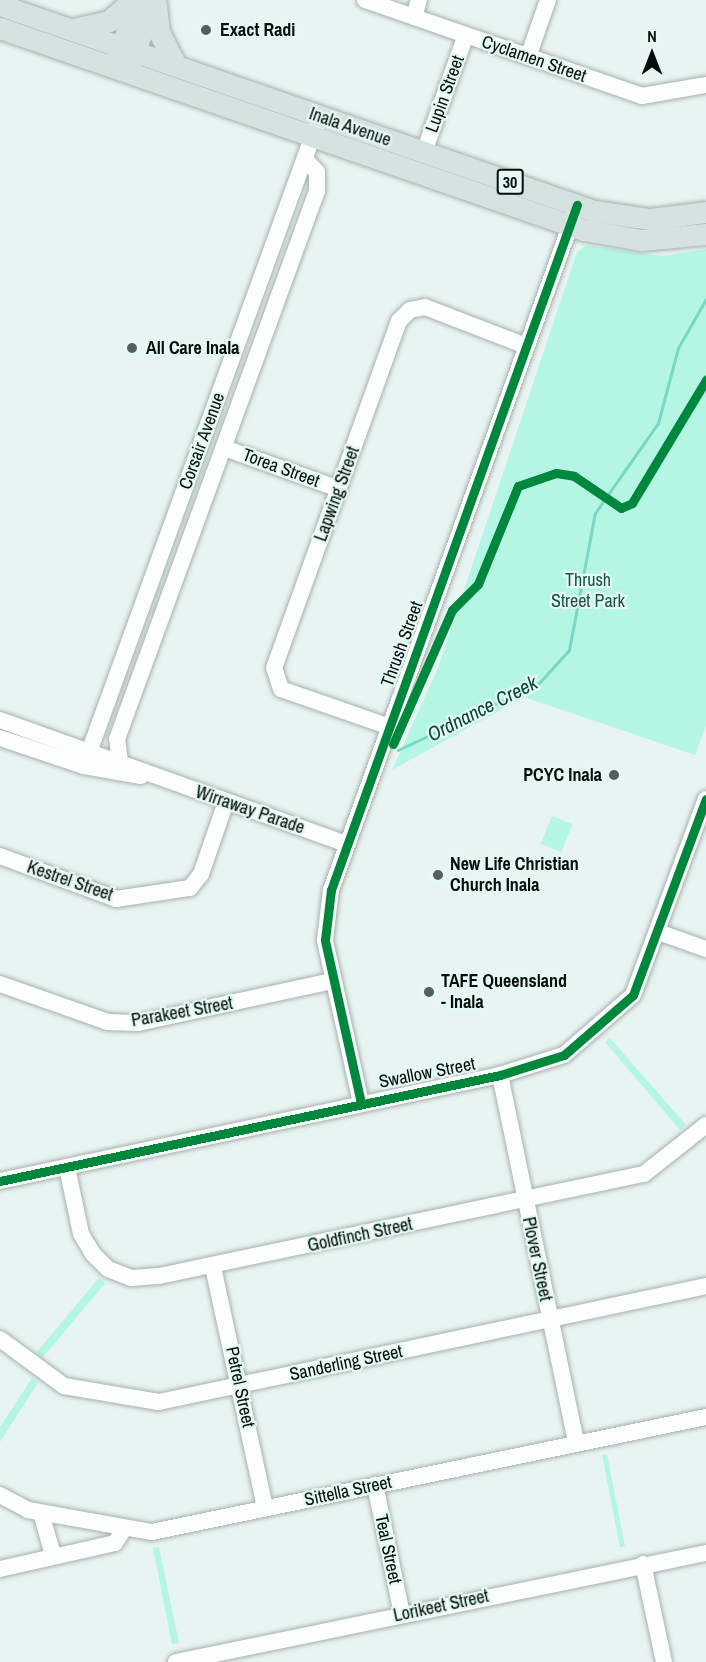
<!DOCTYPE html>
<html>
<head>
<meta charset="utf-8">
<style>
  body { margin:0 }
  #map { position:relative; width:706px; height:1662px; overflow:hidden; background:#e8f4f1; font-family:"Archivo Narrow",sans-serif }
  div>[style] { position:absolute }
  [style*='--x'] { left:calc(var(--x)*1px); top:calc(var(--y)*1px); width:calc(var(--w)*1px); rotate:calc(var(--a)*1deg) }
  .green>* { inset:0; background:#b4f5e4; transform-origin:0 0 }
  .stream>* { height:3px; margin:-1.5px; padding:0 1.5px; transform-origin:1.5px; border-radius:1.5px; background:#77d8c3 }
  .roads { filter:drop-shadow(0 0 2px #a7b0ad) drop-shadow(0 0 2px #a7b0ad) }
  .minor>* { height:16px; margin:-8px; padding:0 8px; transform-origin:8px; border-radius:8px; background:#fcfdfd }
  .major>* { height:21px; margin:-10.5px; padding:0 10.5px; transform-origin:10.5px; border-radius:10.5px; background:#d5e2e0 }
  .cycleway>* { height:9px; margin:-4.5px; padding:0 4.5px; transform-origin:4.5px; border-radius:4.5px; background:#00873e }
  .dots>* { width:16px; height:16px; translate:-50% -50%; box-sizing:border-box; border:3px solid #e3f9f3; border-radius:50% }
  span { translate:-50% -50%; white-space:nowrap; text-align:center; line-height:1.15; -webkit-text-stroke:4.5px #e3f9f3; paint-order:stroke }
  .shield-label span { padding:2px 4px; background:#e3f9f3; border:2px solid; border-radius:4px; -webkit-text-stroke-width:0 }
  .shield-label { font-size:16px; color:#060d0b; font-weight:700 }
  .poi-label { font-size:18px; color:#060d0b; font-weight:700 }
  .left { translate:0 -50%; text-align:left }
  .right { translate:-100% -50%; text-align:right }
  .street-label { font-size:18px; color:#060d0b }
  .park-label { font-size:18px; color:#1a5145 }
  .water-label { font-size:20px; color:#0a4539; font-style:italic }
  .north { position:absolute; left:622px; top:24px; width:60px; height:60px; -webkit-text-stroke:4px #e3f9f3; paint-order:stroke; rotate:0deg; font-size:16px; font-weight:700; line-height:24px; text-align:center; color:#060d0b }
  .north::after { content:''; display:block; margin:auto; width:21px; height:27px; background:#060d0b; clip-path:polygon(50% 0,100% 100%,50% 72%,0 100%) }
</style>
</head>
<body>
<div id="map">
  <div class="green">
    <div style="clip-path:polygon(586px 245px,662px 256px,706px 249px,706px 726px,695px 755px,524px 697px,392px 770px,438px 668px,577px 252px)"></div>
    <div style="left:552px;top:816px;width:22px;height:30px;rotate:22deg"></div>
    <div style="clip-path:polygon(610px 1038px,686px 1125px,680px 1130px,605px 1042px)"></div>
    <div style="left:99px;top:1278px;width:8px;height:97px;rotate:40deg"></div>
    <div style="clip-path:polygon(32px 1378px,38px 1383px,0 1442px,0 1427px)"></div>
    <div style="left:607px;top:1454px;width:94px;height:5px;rotate:79deg"></div>
    <div style="clip-path:polygon(159px 1547px,179px 1643px,172px 1644px,153px 1548px)"></div>
  </div>
  <div class="stream">
    <div style="--x:398;--y:750;--w:156;--a:-25.4"></div>
    <div style="--x:539;--y:683;--w:45;--a:-47.7"></div>
    <div style="--x:569;--y:650;--w:139;--a:-79.3"></div>
    <div style="--x:595;--y:513;--w:110;--a:-55"></div>
    <div style="--x:658;--y:423;--w:78;--a:-75.1"></div>
    <div style="--x:678;--y:348;--w:56;--a:-60.3"></div>
  </div>
  <div class="roads">
    <div class="minor">
      <div style="--x:365;--y:0;--w:293;--a:19.1"></div>
      <div style="--x:642;--y:96;--w:65;--a:-9.8"></div>
      <div style="--x:414;--y:17;--w:18;--a:-74"></div>
      <div style="--x:528;--y:57;--w:60;--a:-70.7"></div>
      <div style="--x:424;--y:152;--w:124;--a:-70.3"></div>
      <div style="--x:224;--y:448;--w:122;--a:19.6"></div>
      <div style="--x:0;--y:720;--w:368;--a:19.7"></div>
      <div style="--x:390;--y:727;--w:115;--a:-160.8"></div>
      <div style="--x:281;--y:689;--w:22;--a:-108"></div>
      <div style="--x:274;--y:668;--w:369;--a:-70.2"></div>
      <div style="--x:399;--y:321;--w:16;--a:-45"></div>
      <div style="--x:410;--y:310;--w:15;--a:-11"></div>
      <div style="--x:425;--y:307;--w:108;--a:21.1"></div>
      <div style="--x:0;--y:738;--w:89;--a:18.4"></div>
      <div style="--x:84;--y:766;--w:58;--a:10"></div>
      <div style="--x:120;--y:762;--w:23;--a:-97"></div>
      <div style="--x:117;--y:739;--w:583;--a:-69.95"></div>
      <div style="--x:317;--y:191;--w:19;--a:-90"></div>
      <div style="--x:317;--y:172;--w:18;--a:-133"></div>
      <div style="--x:84;--y:766;--w:683;--a:-70.05"></div>
      <div style="--x:0;--y:856;--w:124;--a:20.3"></div>
      <div style="--x:116;--y:899;--w:75;--a:-8.5"></div>
      <div style="--x:190;--y:888;--w:18;--a:-52"></div>
      <div style="--x:201;--y:874;--w:76;--a:-70.9"></div>
      <div style="--x:658;--y:932;--w:51;--a:19.5"></div>
      <div style="--x:0;--y:984;--w:114;--a:19.4"></div>
      <div style="--x:108;--y:1022;--w:30;--a:2"></div>
      <div style="--x:138;--y:1023;--w:198;--a:-12.2"></div>
      <div style="--x:500;--y:1075;--w:376;--a:78.3"></div>
      <div style="--x:361;--y:1103;--w:167;--a:-102.5"></div>
      <div style="--x:325;--y:940;--w:50;--a:-83.2"></div>
      <div style="--x:331;--y:890;--w:717;--a:-70.2"></div>
      <div style="--x:67;--y:1167;--w:68;--a:78.2"></div>
      <div style="--x:81;--y:1234;--w:23;--a:59"></div>
      <div style="--x:93;--y:1254;--w:21;--a:45"></div>
      <div style="--x:108;--y:1269;--w:25;--a:21"></div>
      <div style="--x:131;--y:1278;--w:28;--a:-4"></div>
      <div style="--x:159;--y:1276;--w:496;--a:-11.9"></div>
      <div style="--x:644;--y:1174;--w:79;--a:-38.3"></div>
      <div style="--x:0;--y:1181;--w:511;--a:-11.97"></div>
      <div style="--x:500;--y:1075;--w:67;--a:-17.4"></div>
      <div style="--x:564;--y:1055;--w:91;--a:-41"></div>
      <div style="--x:633;--y:995;--w:209;--a:-69.6"></div>
      <div style="--x:213;--y:1267;--w:247;--a:77.8"></div>
      <div style="--x:0;--y:1339;--w:79;--a:36.3"></div>
      <div style="--x:64;--y:1386;--w:96;--a:9.6"></div>
      <div style="--x:159;--y:1402;--w:559;--a:-11.97"></div>
      <div style="--x:375;--y:1485;--w:132;--a:78.2"></div>
      <div style="--x:0;--y:1495;--w:32;--a:28"></div>
      <div style="--x:28;--y:1510;--w:126;--a:10.1"></div>
      <div style="--x:152;--y:1532;--w:566;--a:-11.73"></div>
      <div style="--x:41;--y:1513;--w:44;--a:74.1"></div>
      <div style="--x:643;--y:1564;--w:100;--a:77.9"></div>
      <div style="--x:0;--y:1569;--w:118;--a:-12.7"></div>
      <div style="--x:115;--y:1543;--w:17;--a:-57"></div>
      <div style="--x:176;--y:1662;--w:541;--a:-11.62"></div>
    </div>
    <div class="major">
      <div style="--x:156;--y:4;--w:28;--a:84"></div>
      <div style="--x:159;--y:32;--w:37;--a:63"></div>
      <div style="--x:0;--y:5;--w:629;--a:19.13"></div>
      <div style="--x:594;--y:211;--w:57;--a:8.1"></div>
      <div style="--x:650;--y:219;--w:56;--a:-7.1"></div>
      <div style="--x:0;--y:28;--w:618;--a:19.08"></div>
      <div style="--x:584;--y:230;--w:59;--a:9.8"></div>
      <div style="--x:642;--y:240;--w:64;--a:-5.4"></div>
      <div style="--x:74;--y:29;--w:36;--a:-13"></div>
      <div style="--x:109;--y:21;--w:32;--a:-41"></div>
      <div style="--x:117;--y:58;--w:62;--a:-70.1"></div>
      <div style="--x:130;--y:63;--w:67;--a:-69.1"></div>
    </div>
  </div>
  <div class="cycleway">
    <div style="--x:393;--y:744;--w:146;--a:-66.2"></div>
    <div style="--x:452;--y:610;--w:37;--a:-45"></div>
    <div style="--x:478;--y:584;--w:106;--a:-67.8"></div>
    <div style="--x:518;--y:486;--w:40;--a:-18.9"></div>
    <div style="--x:556;--y:473;--w:18;--a:9"></div>
    <div style="--x:574;--y:476;--w:57;--a:34.2"></div>
    <div style="--x:621;--y:508;--w:12;--a:-24"></div>
    <div style="--x:632;--y:503;--w:144;--a:-59"></div>
    <div style="--x:361;--y:1103;--w:167;--a:-102.5"></div>
    <div style="--x:325;--y:940;--w:50;--a:-83.2"></div>
    <div style="--x:331;--y:890;--w:728;--a:-70.25"></div>
    <div style="--x:0;--y:1181;--w:511;--a:-11.97"></div>
    <div style="--x:500;--y:1075;--w:67;--a:-17.4"></div>
    <div style="--x:564;--y:1055;--w:91;--a:-41"></div>
    <div style="--x:633;--y:995;--w:209;--a:-69.6"></div>
  </div>
  <div class="dots">
    <div style="left:206px;top:30px;background:#555e5c"></div>
    <div style="left:132px;top:348px;background:#555e5c"></div>
    <div style="left:614px;top:775px;background:#555e5c"></div>
    <div style="left:438px;top:875px;background:#555e5c"></div>
    <div style="left:429px;top:992px;background:#555e5c"></div>
  </div>
  <div class="shield-label">
    <span style="left:510px;top:182px">30</span>
  </div>
  <div class="poi-label">
    <span class="left" style="left:220px;top:30px">Exact Radi</span>
    <span class="left" style="left:146px;top:348px">All Care Inala</span>
    <span class="right" style="left:602px;top:775px">PCYC Inala</span>
    <span class="left" style="left:450px;top:875px">New Life Christian<br>Church Inala</span>
    <span class="left" style="left:441px;top:992px">TAFE Queensland<br>- Inala</span>
  </div>
  <div class="street-label">
    <span style="left:534px;top:59px;rotate:19deg">Cyclamen Street</span>
    <span style="left:445px;top:94px;rotate:-70deg">Lupin Street</span>
    <span style="left:350px;top:127px;rotate:19deg">Inala Avenue</span>
    <span style="left:202px;top:441px;rotate:-70deg">Corsair Avenue</span>
    <span style="left:281px;top:468px;rotate:20deg">Torea Street</span>
    <span style="left:337px;top:494px;rotate:-70deg">Lapwing Street</span>
    <span style="left:402px;top:644px;rotate:-70deg">Thrush Street</span>
    <span style="left:250px;top:810px;rotate:19deg">Wirraway Parade</span>
    <span style="left:70px;top:881px;rotate:19deg">Kestrel Street</span>
    <span style="left:182px;top:1012px;rotate:-10deg">Parakeet Street</span>
    <span style="left:427px;top:1073px;rotate:-11deg">Swallow Street</span>
    <span style="left:360px;top:1235px;rotate:-12deg">Goldfinch Street</span>
    <span style="left:537px;top:1259px;rotate:78deg">Plover Street</span>
    <span style="left:346px;top:1363px;rotate:-12deg">Sanderling Street</span>
    <span style="left:240px;top:1387px;rotate:78deg">Petrel Street</span>
    <span style="left:348px;top:1491px;rotate:-12deg">Sittella Street</span>
    <span style="left:388px;top:1549px;rotate:78deg">Teal Street</span>
    <span style="left:441px;top:1606px;rotate:-12deg">Lorikeet Street</span>
  </div>
  <div class="park-label">
    <span style="left:588px;top:591px">Thrush<br>Street Park</span>
  </div>
  <div class="water-label">
    <span style="left:482px;top:708px;rotate:-27deg">Ordnance Creek</span>
  </div>
  <div class="north">N</div>
</div>
</body>
</html>
